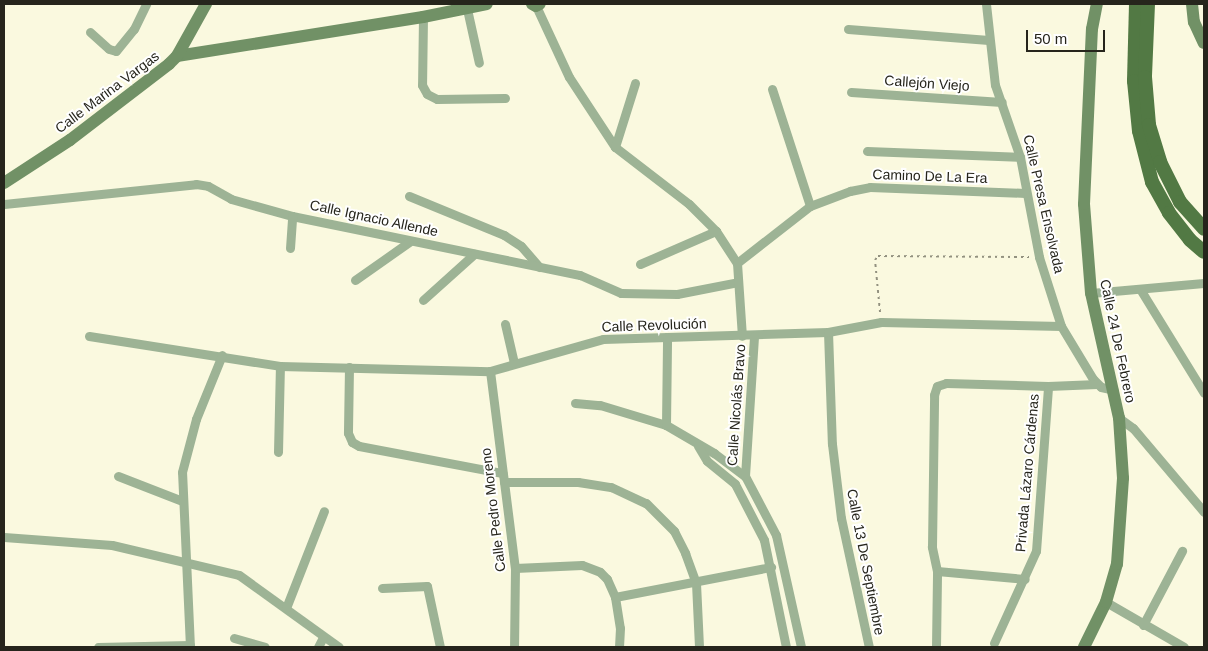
<!DOCTYPE html>
<html>
<head>
<meta charset="utf-8">
<style>
  body { margin:0 }
  #map { position:relative; width:1208px; height:651px; overflow:hidden; background:#faf9df; font-family:Arial,sans-serif }
  div>[style] { position:absolute }
  [style*='--x'] { left:calc(var(--x)*1px); top:calc(var(--y)*1px); width:calc(var(--w)*1px); rotate:calc(var(--a)*1deg) }
  .path>* { height:2px; margin-top:-1px; transform-origin:0; background:repeating-linear-gradient(90deg,#92917f 0 2.5px,transparent 0 6.5px) }
  .street>* { height:9px; margin:-4.5px; padding:0 4.5px; transform-origin:4.5px; border-radius:4.5px; background:#9db395 }
  .secondary>* { height:12px; margin:-6px; padding:0 6px; transform-origin:6px; border-radius:6px; background:#719166 }
  .primary>* { height:14px; margin:-7px; padding:0 7px; transform-origin:7px; border-radius:7px; background:#527944 }
  span { translate:-50% -50%; white-space:nowrap; text-align:center; line-height:1.15; -webkit-text-stroke:4px #fff; paint-order:stroke }
  .street-label { font-size:14px; color:#26251c }
  .frame { position:absolute; inset:0; border:5px solid #26251c; pointer-events:none }
  .scale { position:absolute; left:1026px; top:30px; width:79px; height:22px; box-sizing:border-box; border:2px solid #26251c; border-top:0; padding-left:6px; font-size:15px; line-height:18px; white-space:nowrap; color:#26251c; -webkit-text-stroke:4px #fff; paint-order:stroke }
</style>
</head>
<body>
<div id="map">
  <div class="path">
    <div style="--x:880;--y:312;--w:52;--a:-95.5"></div>
    <div style="--x:875;--y:260;--w:5;--a:-53"></div>
    <div style="--x:878;--y:256;--w:151;--a:0.4"></div>
  </div>
  <div class="street">
    <div style="--x:986;--y:4;--w:81;--a:83.7"></div>
    <div style="--x:995;--y:85;--w:76;--a:70.9"></div>
    <div style="--x:1020;--y:157;--w:102;--a:79.2"></div>
    <div style="--x:1039;--y:257;--w:72;--a:72.3"></div>
    <div style="--x:1061;--y:326;--w:62;--a:58.9"></div>
    <div style="--x:1093;--y:379;--w:11;--a:45"></div>
    <div style="--x:1101;--y:387;--w:13;--a:13"></div>
    <div style="--x:536;--y:6;--w:78;--a:65.1"></div>
    <div style="--x:569;--y:77;--w:84;--a:56.7"></div>
    <div style="--x:615;--y:147;--w:93;--a:37.6"></div>
    <div style="--x:689;--y:204;--w:38;--a:45"></div>
    <div style="--x:716;--y:231;--w:38;--a:57"></div>
    <div style="--x:467;--y:9;--w:55;--a:77.5"></div>
    <div style="--x:423;--y:17;--w:68;--a:90.8"></div>
    <div style="--x:422;--y:85;--w:10;--a:61"></div>
    <div style="--x:427;--y:94;--w:11;--a:27"></div>
    <div style="--x:437;--y:99;--w:68;--a:-0.8"></div>
    <div style="--x:848;--y:29;--w:141;--a:4.5"></div>
    <div style="--x:90;--y:32;--w:25;--a:42"></div>
    <div style="--x:109;--y:49;--w:7;--a:16"></div>
    <div style="--x:116;--y:51;--w:28;--a:-51"></div>
    <div style="--x:134;--y:29;--w:28;--a:-64"></div>
    <div style="--x:772;--y:89;--w:123;--a:72"></div>
    <div style="--x:851;--y:92;--w:151;--a:3.8"></div>
    <div style="--x:615;--y:147;--w:67;--a:-72.6"></div>
    <div style="--x:867;--y:151;--w:153;--a:2.2"></div>
    <div style="--x:409;--y:196;--w:103;--a:22.3"></div>
    <div style="--x:504;--y:235;--w:20;--a:33"></div>
    <div style="--x:521;--y:246;--w:28;--a:49"></div>
    <div style="--x:4;--y:204;--w:193;--a:-5.9"></div>
    <div style="--x:196;--y:184;--w:12;--a:9"></div>
    <div style="--x:208;--y:186;--w:26;--a:29"></div>
    <div style="--x:231;--y:199;--w:63;--a:15.6"></div>
    <div style="--x:292;--y:216;--w:294;--a:11.6"></div>
    <div style="--x:580;--y:275;--w:45;--a:23.7"></div>
    <div style="--x:621;--y:293;--w:56;--a:1"></div>
    <div style="--x:677;--y:294;--w:62;--a:-11.1"></div>
    <div style="--x:290;--y:248;--w:32;--a:-86"></div>
    <div style="--x:737;--y:263;--w:93;--a:-38"></div>
    <div style="--x:810;--y:206;--w:43;--a:-20.6"></div>
    <div style="--x:850;--y:191;--w:20;--a:-11"></div>
    <div style="--x:870;--y:187;--w:155;--a:2.2"></div>
    <div style="--x:737;--y:263;--w:73;--a:86.1"></div>
    <div style="--x:640;--y:264;--w:83;--a:-23.5"></div>
    <div style="--x:355;--y:280;--w:66;--a:-35.1"></div>
    <div style="--x:1140;--y:289;--w:122;--a:58.4"></div>
    <div style="--x:1091;--y:293;--w:113;--a:-5.1"></div>
    <div style="--x:423;--y:300;--w:69;--a:-42"></div>
    <div style="--x:505;--y:324;--w:39;--a:77"></div>
    <div style="--x:828;--y:332;--w:112;--a:88"></div>
    <div style="--x:832;--y:444;--w:75;--a:83.1"></div>
    <div style="--x:841;--y:518;--w:132;--a:77.8"></div>
    <div style="--x:89;--y:336;--w:193;--a:8.9"></div>
    <div style="--x:280;--y:366;--w:210;--a:1.4"></div>
    <div style="--x:490;--y:371;--w:117;--a:-15.8"></div>
    <div style="--x:603;--y:339;--w:225;--a:-1.8"></div>
    <div style="--x:828;--y:332;--w:54;--a:-10.7"></div>
    <div style="--x:881;--y:322;--w:180;--a:1.3"></div>
    <div style="--x:349;--y:367;--w:66;--a:90.9"></div>
    <div style="--x:348;--y:433;--w:10;--a:66"></div>
    <div style="--x:352;--y:442;--w:8;--a:30"></div>
    <div style="--x:359;--y:446;--w:146;--a:10.7"></div>
    <div style="--x:490;--y:371;--w:199;--a:82.8"></div>
    <div style="--x:515;--y:568;--w:79;--a:90.7"></div>
    <div style="--x:575;--y:403;--w:25;--a:5"></div>
    <div style="--x:600;--y:405;--w:69;--a:16.9"></div>
    <div style="--x:666;--y:425;--w:56;--a:30.3"></div>
    <div style="--x:714;--y:453;--w:39;--a:37"></div>
    <div style="--x:745;--y:476;--w:67;--a:62.3"></div>
    <div style="--x:776;--y:535;--w:115;--a:77.4"></div>
    <div style="--x:1119;--y:418;--w:17;--a:36"></div>
    <div style="--x:1133;--y:428;--w:110;--a:49.8"></div>
    <div style="--x:666;--y:425;--w:88;--a:-89.3"></div>
    <div style="--x:698;--y:446;--w:17;--a:59"></div>
    <div style="--x:707;--y:461;--w:36;--a:39"></div>
    <div style="--x:735;--y:484;--w:63;--a:62.6"></div>
    <div style="--x:764;--y:540;--w:109;--a:78.4"></div>
    <div style="--x:278;--y:452;--w:86;--a:-88.7"></div>
    <div style="--x:118;--y:476;--w:69;--a:21.3"></div>
    <div style="--x:745;--y:476;--w:140;--a:-86.3"></div>
    <div style="--x:504;--y:482;--w:74;--a:0"></div>
    <div style="--x:578;--y:482;--w:33;--a:9"></div>
    <div style="--x:611;--y:487;--w:38;--a:25"></div>
    <div style="--x:646;--y:503;--w:40;--a:45"></div>
    <div style="--x:674;--y:531;--w:25;--a:63"></div>
    <div style="--x:685;--y:553;--w:32;--a:70"></div>
    <div style="--x:696;--y:583;--w:64;--a:87.3"></div>
    <div style="--x:4;--y:537;--w:108;--a:4.2"></div>
    <div style="--x:112;--y:545;--w:130;--a:13.3"></div>
    <div style="--x:239;--y:575;--w:123;--a:35.8"></div>
    <div style="--x:515;--y:568;--w:67;--a:-2.6"></div>
    <div style="--x:582;--y:565;--w:19;--a:21"></div>
    <div style="--x:600;--y:572;--w:10;--a:45"></div>
    <div style="--x:607;--y:579;--w:20;--a:66"></div>
    <div style="--x:615;--y:597;--w:31;--a:81"></div>
    <div style="--x:620;--y:628;--w:19;--a:93"></div>
    <div style="--x:937;--y:571;--w:88;--a:5.2"></div>
    <div style="--x:382;--y:588;--w:45;--a:-2.5"></div>
    <div style="--x:427;--y:586;--w:62;--a:78"></div>
    <div style="--x:615;--y:597;--w:159;--a:-10.9"></div>
    <div style="--x:1106;--y:602;--w:90;--a:30"></div>
    <div style="--x:286;--y:608;--w:104;--a:-68.6"></div>
    <div style="--x:1143;--y:625;--w:84;--a:-62.2"></div>
    <div style="--x:234;--y:638;--w:32;--a:16"></div>
    <div style="--x:994;--y:643;--w:101;--a:-65.5"></div>
    <div style="--x:1036;--y:551;--w:165;--a:-85.8"></div>
    <div style="--x:98;--y:647;--w:92;--a:-1.2"></div>
    <div style="--x:190;--y:647;--w:175;--a:-92.6"></div>
    <div style="--x:182;--y:472;--w:55;--a:-75.2"></div>
    <div style="--x:196;--y:419;--w:69;--a:-67.9"></div>
    <div style="--x:318;--y:647;--w:11;--a:-63"></div>
    <div style="--x:936;--y:647;--w:76;--a:-89.2"></div>
    <div style="--x:937;--y:571;--w:25;--a:-102"></div>
    <div style="--x:932;--y:547;--w:152;--a:-89.2"></div>
    <div style="--x:934;--y:395;--w:9;--a:-72"></div>
    <div style="--x:937;--y:386;--w:9;--a:-18"></div>
    <div style="--x:946;--y:383;--w:102;--a:1.7"></div>
    <div style="--x:1048;--y:386;--w:49;--a:-2.3"></div>
  </div>
  <div class="secondary">
    <div style="--x:532;--y:4;--w:4;--a:27"></div>
    <div style="--x:536;--y:6;--w:4;--a:-27"></div>
    <div style="--x:1192;--y:4;--w:18;--a:84"></div>
    <div style="--x:1194;--y:22;--w:23;--a:65"></div>
    <div style="--x:177;--y:56;--w:249;--a:-9"></div>
    <div style="--x:423;--y:17;--w:65;--a:-11.5"></div>
    <div style="--x:4;--y:183;--w:79;--a:-33.1"></div>
    <div style="--x:70;--y:140;--w:125;--a:-37.5"></div>
    <div style="--x:169;--y:64;--w:11;--a:-45"></div>
    <div style="--x:177;--y:56;--w:60;--a:-60.9"></div>
    <div style="--x:1084;--y:647;--w:50;--a:-63.9"></div>
    <div style="--x:1106;--y:602;--w:40;--a:-74"></div>
    <div style="--x:1117;--y:564;--w:86;--a:-86"></div>
    <div style="--x:1123;--y:478;--w:60;--a:-93.8"></div>
    <div style="--x:1119;--y:418;--w:128;--a:-102.6"></div>
    <div style="--x:1091;--y:293;--w:89;--a:-94.5"></div>
    <div style="--x:1084;--y:204;--w:175;--a:-87.4"></div>
    <div style="--x:1092;--y:29;--w:25;--a:-79"></div>
  </div>
  <div class="primary">
    <div style="--x:1136;--y:4;--w:77;--a:91.5"></div>
    <div style="--x:1134;--y:81;--w:50;--a:84.3"></div>
    <div style="--x:1139;--y:131;--w:53;--a:75.7"></div>
    <div style="--x:1152;--y:182;--w:35;--a:61"></div>
    <div style="--x:1169;--y:213;--w:34;--a:52"></div>
    <div style="--x:1190;--y:240;--w:18;--a:41"></div>
    <div style="--x:1148;--y:4;--w:73;--a:92.4"></div>
    <div style="--x:1145;--y:77;--w:48;--a:85.2"></div>
    <div style="--x:1149;--y:125;--w:39;--a:73"></div>
    <div style="--x:1160;--y:162;--w:45;--a:63.4"></div>
    <div style="--x:1180;--y:202;--w:36;--a:48"></div>
  </div>
  <div class="street-label">
    <span style="left:927px;top:83px;rotate:4deg">Callejón Viejo</span>
    <span style="left:107px;top:92px;rotate:-37deg">Calle Marina Vargas</span>
    <span style="left:930px;top:176px;rotate:2deg">Camino De La Era</span>
    <span style="left:1044px;top:204px;rotate:77deg">Calle Presa Ensolvada</span>
    <span style="left:374px;top:218px;rotate:12deg">Calle Ignacio Allende</span>
    <span style="left:654px;top:325px;rotate:-2deg">Calle Revolución</span>
    <span style="left:1118px;top:341px;rotate:78deg">Calle 24 De Febrero</span>
    <span style="left:736px;top:405px;rotate:-86deg">Calle Nicolás Bravo</span>
    <span style="left:1027px;top:473px;rotate:-85deg">Privada Lázaro Cárdenas</span>
    <span style="left:493px;top:510px;rotate:-97deg">Calle Pedro Moreno</span>
    <span style="left:866px;top:562px;rotate:79deg">Calle 13 De Septiembre</span>
  </div>
  <div class="frame"></div>
  <div class="scale">50 m</div>
</div>
</body>
</html>
